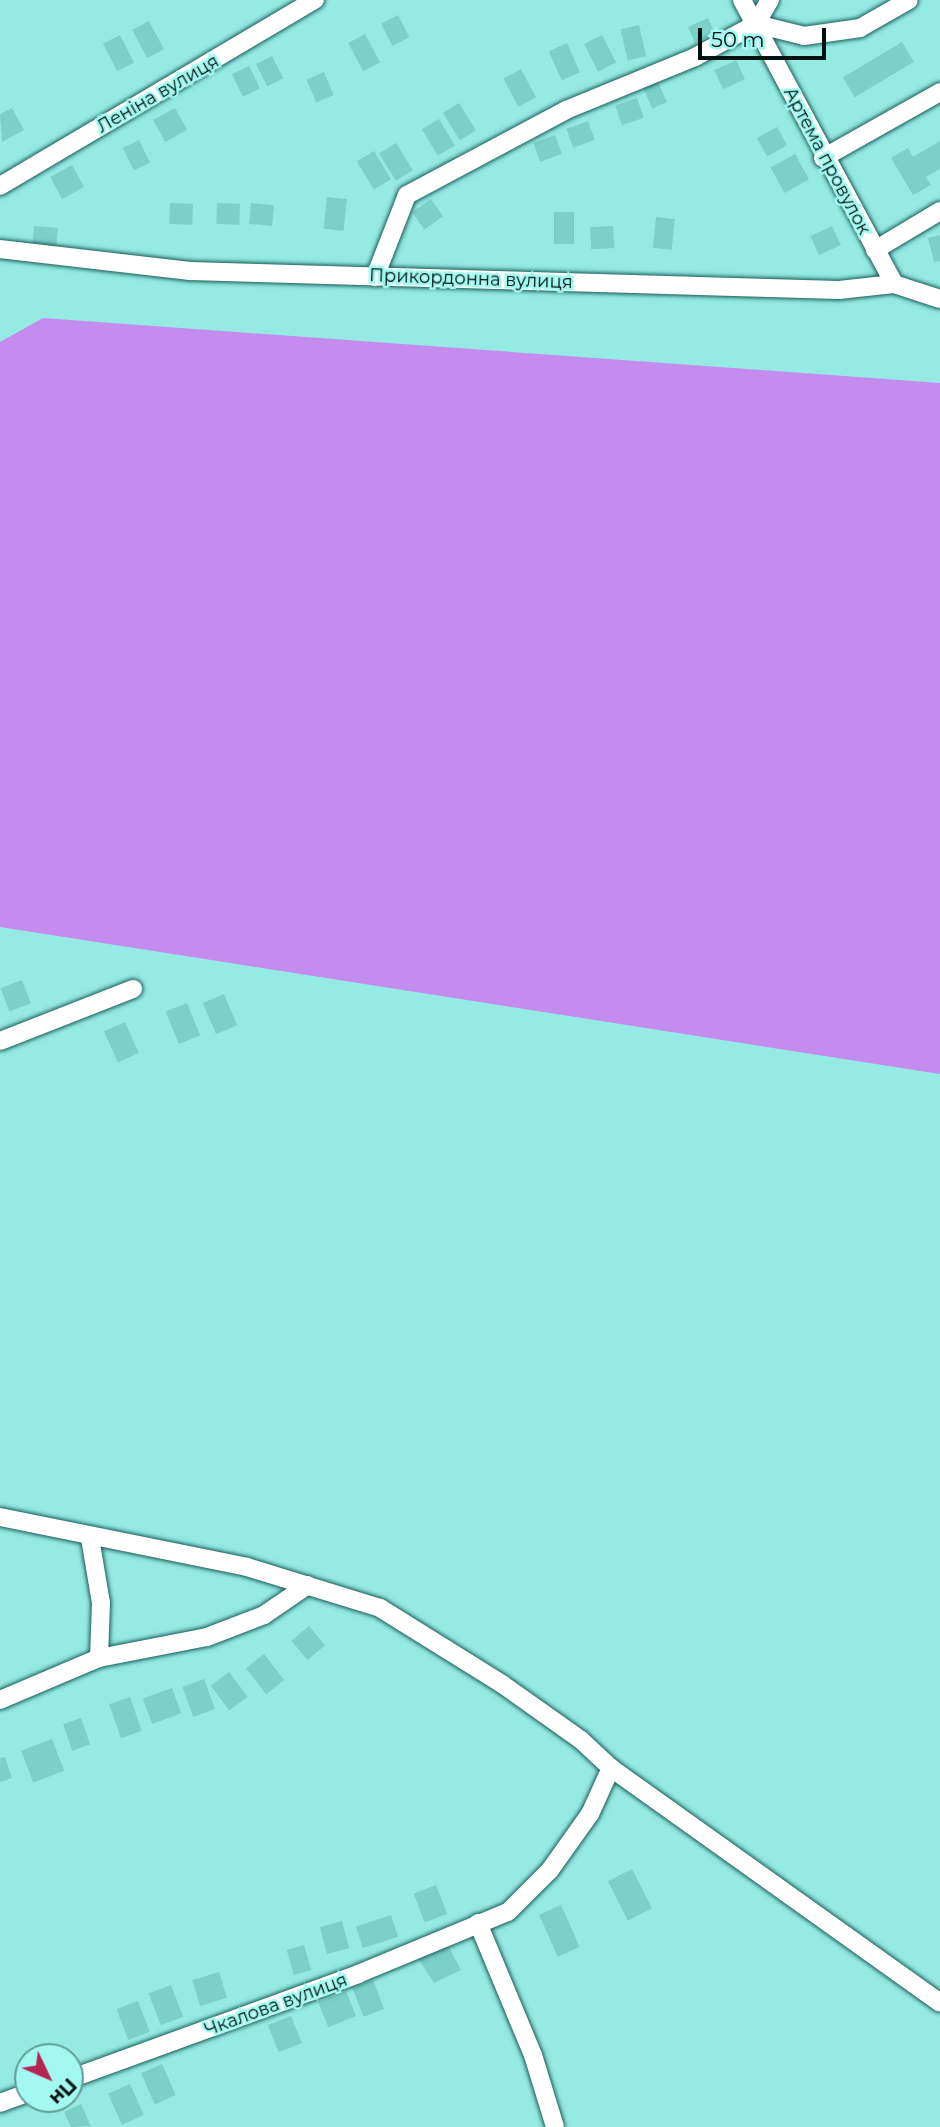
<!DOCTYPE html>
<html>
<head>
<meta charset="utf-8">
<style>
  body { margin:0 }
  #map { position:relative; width:940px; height:2127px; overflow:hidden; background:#96eae4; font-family:Montserrat,sans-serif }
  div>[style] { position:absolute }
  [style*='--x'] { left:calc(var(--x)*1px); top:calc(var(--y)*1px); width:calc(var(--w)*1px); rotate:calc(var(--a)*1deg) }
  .forest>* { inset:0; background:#c48cef }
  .building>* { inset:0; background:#7cd0ca; transform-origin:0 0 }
  .roads { filter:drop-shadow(0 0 2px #185c58) drop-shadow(0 0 2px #185c58) }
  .minor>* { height:18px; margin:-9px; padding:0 9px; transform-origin:9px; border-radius:9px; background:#fff }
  span { translate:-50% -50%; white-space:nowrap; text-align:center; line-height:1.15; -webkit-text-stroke:5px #a3f8f1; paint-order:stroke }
  .street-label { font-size:18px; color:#001311 }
  .north { position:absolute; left:14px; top:2043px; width:70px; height:70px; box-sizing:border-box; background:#a3f8f1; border:2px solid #629c97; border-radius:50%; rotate:134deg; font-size:19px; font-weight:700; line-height:28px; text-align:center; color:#001311 }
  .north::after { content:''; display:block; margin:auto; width:24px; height:32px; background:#b62551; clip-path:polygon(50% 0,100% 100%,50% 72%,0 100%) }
  .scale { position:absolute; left:698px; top:28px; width:128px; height:32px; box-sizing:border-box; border:4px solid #001311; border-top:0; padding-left:9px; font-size:21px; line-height:24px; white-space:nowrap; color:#001311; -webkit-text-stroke:5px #a3f8f1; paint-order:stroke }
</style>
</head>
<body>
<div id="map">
  <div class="forest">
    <div style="clip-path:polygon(43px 318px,940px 383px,940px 1074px,0 927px,0 342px)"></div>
  </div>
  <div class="building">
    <div style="left:398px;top:15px;width:25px;height:19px;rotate:63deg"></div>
    <div style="left:708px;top:18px;width:17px;height:22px;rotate:66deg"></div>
    <div style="left:149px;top:21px;width:32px;height:19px;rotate:62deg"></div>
    <div style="left:639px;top:25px;width:32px;height:19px;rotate:77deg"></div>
    <div style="left:365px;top:34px;width:32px;height:19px;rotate:62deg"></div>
    <div style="left:120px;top:35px;width:31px;height:19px;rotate:63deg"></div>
    <div style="left:602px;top:35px;width:31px;height:20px;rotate:63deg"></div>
    <div style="left:902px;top:42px;width:23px;height:69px;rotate:59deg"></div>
    <div style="left:567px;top:43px;width:32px;height:20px;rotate:66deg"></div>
    <div style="left:272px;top:56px;width:25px;height:18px;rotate:63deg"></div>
    <div style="left:736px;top:60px;width:21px;height:24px;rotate:65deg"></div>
    <div style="left:249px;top:66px;width:25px;height:19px;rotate:64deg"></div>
    <div style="left:521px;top:69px;width:32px;height:20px;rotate:62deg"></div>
    <div style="left:324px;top:72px;width:25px;height:19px;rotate:67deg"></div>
    <div style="left:658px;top:82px;width:22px;height:16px;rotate:66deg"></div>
    <div style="left:637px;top:98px;width:21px;height:23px;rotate:71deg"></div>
    <div style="left:459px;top:103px;width:32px;height:19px;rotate:58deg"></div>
    <div style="clip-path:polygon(12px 108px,24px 130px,2px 142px,0 114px)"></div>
    <div style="left:175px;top:108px;width:25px;height:25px;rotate:61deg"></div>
    <div style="left:439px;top:119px;width:31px;height:20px;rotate:59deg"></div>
    <div style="left:588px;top:121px;width:20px;height:23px;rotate:70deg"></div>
    <div style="left:777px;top:127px;width:21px;height:23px;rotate:61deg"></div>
    <div style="left:555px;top:135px;width:20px;height:23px;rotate:70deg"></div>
    <div style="left:139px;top:140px;width:25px;height:18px;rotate:64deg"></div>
    <div style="clip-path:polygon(940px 141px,940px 169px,926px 177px,931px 185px,913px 195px,891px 158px,908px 148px,913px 157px)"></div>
    <div style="left:396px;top:143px;width:32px;height:20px;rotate:58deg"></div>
    <div style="left:374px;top:151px;width:33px;height:20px;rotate:59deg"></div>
    <div style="left:795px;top:154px;width:29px;height:28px;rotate:61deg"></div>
    <div style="left:72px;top:165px;width:25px;height:25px;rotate:61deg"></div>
    <div style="left:327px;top:197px;width:20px;height:32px;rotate:6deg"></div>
    <div style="left:431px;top:199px;width:21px;height:23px;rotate:55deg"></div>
    <div style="left:170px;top:203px;width:23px;height:21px;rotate:2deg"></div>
    <div style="left:217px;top:203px;width:23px;height:21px;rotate:2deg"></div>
    <div style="left:251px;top:203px;width:23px;height:21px;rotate:5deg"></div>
    <div style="left:574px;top:212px;width:32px;height:20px;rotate:90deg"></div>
    <div style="left:656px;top:217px;width:19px;height:31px;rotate:6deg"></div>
    <div style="left:34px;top:226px;width:24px;height:21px;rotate:5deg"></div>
    <div style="left:613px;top:226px;width:22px;height:23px;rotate:87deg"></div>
    <div style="left:832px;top:226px;width:21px;height:24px;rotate:65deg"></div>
    <div style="clip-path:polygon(940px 235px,940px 261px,934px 262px,928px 238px)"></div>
    <div style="left:22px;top:980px;width:25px;height:23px;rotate:69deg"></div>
    <div style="left:224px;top:994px;width:34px;height:23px;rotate:67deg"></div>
    <div style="left:187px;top:1003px;width:35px;height:23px;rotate:68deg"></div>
    <div style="left:125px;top:1022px;width:34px;height:23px;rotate:66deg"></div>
    <div style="left:309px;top:1626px;width:25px;height:23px;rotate:50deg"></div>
    <div style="left:264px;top:1654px;width:33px;height:23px;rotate:52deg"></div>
    <div style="left:229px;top:1672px;width:31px;height:23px;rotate:53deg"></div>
    <div style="left:204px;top:1679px;width:32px;height:23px;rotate:70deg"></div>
    <div style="left:172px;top:1688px;width:27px;height:31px;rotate:70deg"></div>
    <div style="left:130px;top:1697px;width:36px;height:22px;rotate:71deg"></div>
    <div style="left:81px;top:1718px;width:28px;height:19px;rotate:71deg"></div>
    <div style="left:52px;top:1739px;width:34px;height:33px;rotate:69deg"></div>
    <div style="clip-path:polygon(5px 1757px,12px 1778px,0 1782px,0 1758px)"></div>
    <div style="left:632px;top:1869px;width:44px;height:27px;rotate:63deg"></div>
    <div style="left:436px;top:1885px;width:31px;height:24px;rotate:69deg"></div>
    <div style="left:561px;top:1905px;width:46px;height:24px;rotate:66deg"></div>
    <div style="left:391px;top:1915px;width:23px;height:37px;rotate:72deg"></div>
    <div style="left:342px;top:1921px;width:28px;height:23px;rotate:75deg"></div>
    <div style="clip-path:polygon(447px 1944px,461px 1970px,434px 1983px,419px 1960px)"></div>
    <div style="left:304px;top:1945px;width:26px;height:18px;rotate:74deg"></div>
    <div style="left:219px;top:1972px;width:27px;height:28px;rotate:73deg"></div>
    <div style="left:373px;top:1980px;width:31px;height:22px;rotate:69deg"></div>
    <div style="left:171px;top:1985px;width:34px;height:24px;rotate:69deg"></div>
    <div style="left:346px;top:1991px;width:27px;height:30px;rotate:68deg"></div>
    <div style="left:138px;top:2001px;width:33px;height:23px;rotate:69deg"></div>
    <div style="left:291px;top:2016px;width:29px;height:25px;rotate:68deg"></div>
    <div style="left:162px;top:2064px;width:34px;height:23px;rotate:66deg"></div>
    <div style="left:130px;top:2084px;width:34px;height:24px;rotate:66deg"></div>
    <div style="clip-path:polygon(81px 2104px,91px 2126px,71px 2127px,64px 2112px)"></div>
  </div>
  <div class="roads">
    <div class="minor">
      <div style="--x:742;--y:0;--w:322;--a:61.8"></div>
      <div style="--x:756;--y:24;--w:49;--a:14"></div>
      <div style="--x:804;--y:36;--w:57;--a:-8.1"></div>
      <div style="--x:860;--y:28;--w:56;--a:-29.7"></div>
      <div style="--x:823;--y:158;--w:134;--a:-29.4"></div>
      <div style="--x:0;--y:186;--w:366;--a:-30.6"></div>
      <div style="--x:0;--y:249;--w:191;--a:6.6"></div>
      <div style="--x:190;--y:271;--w:649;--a:1.68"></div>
      <div style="--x:839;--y:290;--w:55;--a:-6.2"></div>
      <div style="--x:894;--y:284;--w:48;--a:18.1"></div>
      <div style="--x:875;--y:250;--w:76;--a:-31"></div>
      <div style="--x:375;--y:277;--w:88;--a:-68.7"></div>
      <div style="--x:407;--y:195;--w:180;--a:-28.1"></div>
      <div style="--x:566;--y:110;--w:139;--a:-22.3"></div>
      <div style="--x:695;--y:57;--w:69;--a:-28.4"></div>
      <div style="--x:756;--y:24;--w:28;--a:-60"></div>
      <div style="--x:0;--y:1041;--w:143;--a:-21.4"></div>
      <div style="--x:0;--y:1517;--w:252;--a:11.4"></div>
      <div style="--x:247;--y:1567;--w:139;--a:17.1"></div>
      <div style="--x:380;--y:1608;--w:144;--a:31.9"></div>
      <div style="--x:502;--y:1684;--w:97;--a:35.3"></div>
      <div style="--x:581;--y:1740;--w:41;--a:43"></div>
      <div style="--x:611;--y:1768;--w:404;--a:35.5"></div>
      <div style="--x:90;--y:1538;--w:66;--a:80.4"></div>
      <div style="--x:101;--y:1603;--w:55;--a:92.1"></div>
      <div style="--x:0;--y:1700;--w:108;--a:-23"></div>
      <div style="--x:99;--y:1658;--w:110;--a:-11"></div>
      <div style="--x:207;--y:1637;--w:61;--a:-21.1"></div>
      <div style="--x:264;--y:1615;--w:53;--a:-34.3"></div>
      <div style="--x:478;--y:1923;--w:143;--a:67.4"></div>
      <div style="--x:533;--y:2055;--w:75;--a:73"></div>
      <div style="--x:70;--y:2079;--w:307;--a:-20"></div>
      <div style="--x:358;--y:1974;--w:162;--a:-22.5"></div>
      <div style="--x:508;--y:1912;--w:59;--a:-45"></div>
      <div style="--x:550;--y:1870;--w:69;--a:-54.5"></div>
      <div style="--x:590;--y:1814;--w:51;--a:-65.5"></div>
      <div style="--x:0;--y:2103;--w:30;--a:-20"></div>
    </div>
  </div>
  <div class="street-label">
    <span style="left:158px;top:94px;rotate:-30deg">Леніна вулиця</span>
    <span style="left:827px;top:161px;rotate:62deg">Артема провулок</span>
    <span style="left:471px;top:279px;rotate:2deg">Прикордонна вулиця</span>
    <span style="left:276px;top:2005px;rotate:-20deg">Чкалова вулиця</span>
  </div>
  <div class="north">Пн</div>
  <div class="scale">50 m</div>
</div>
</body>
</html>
